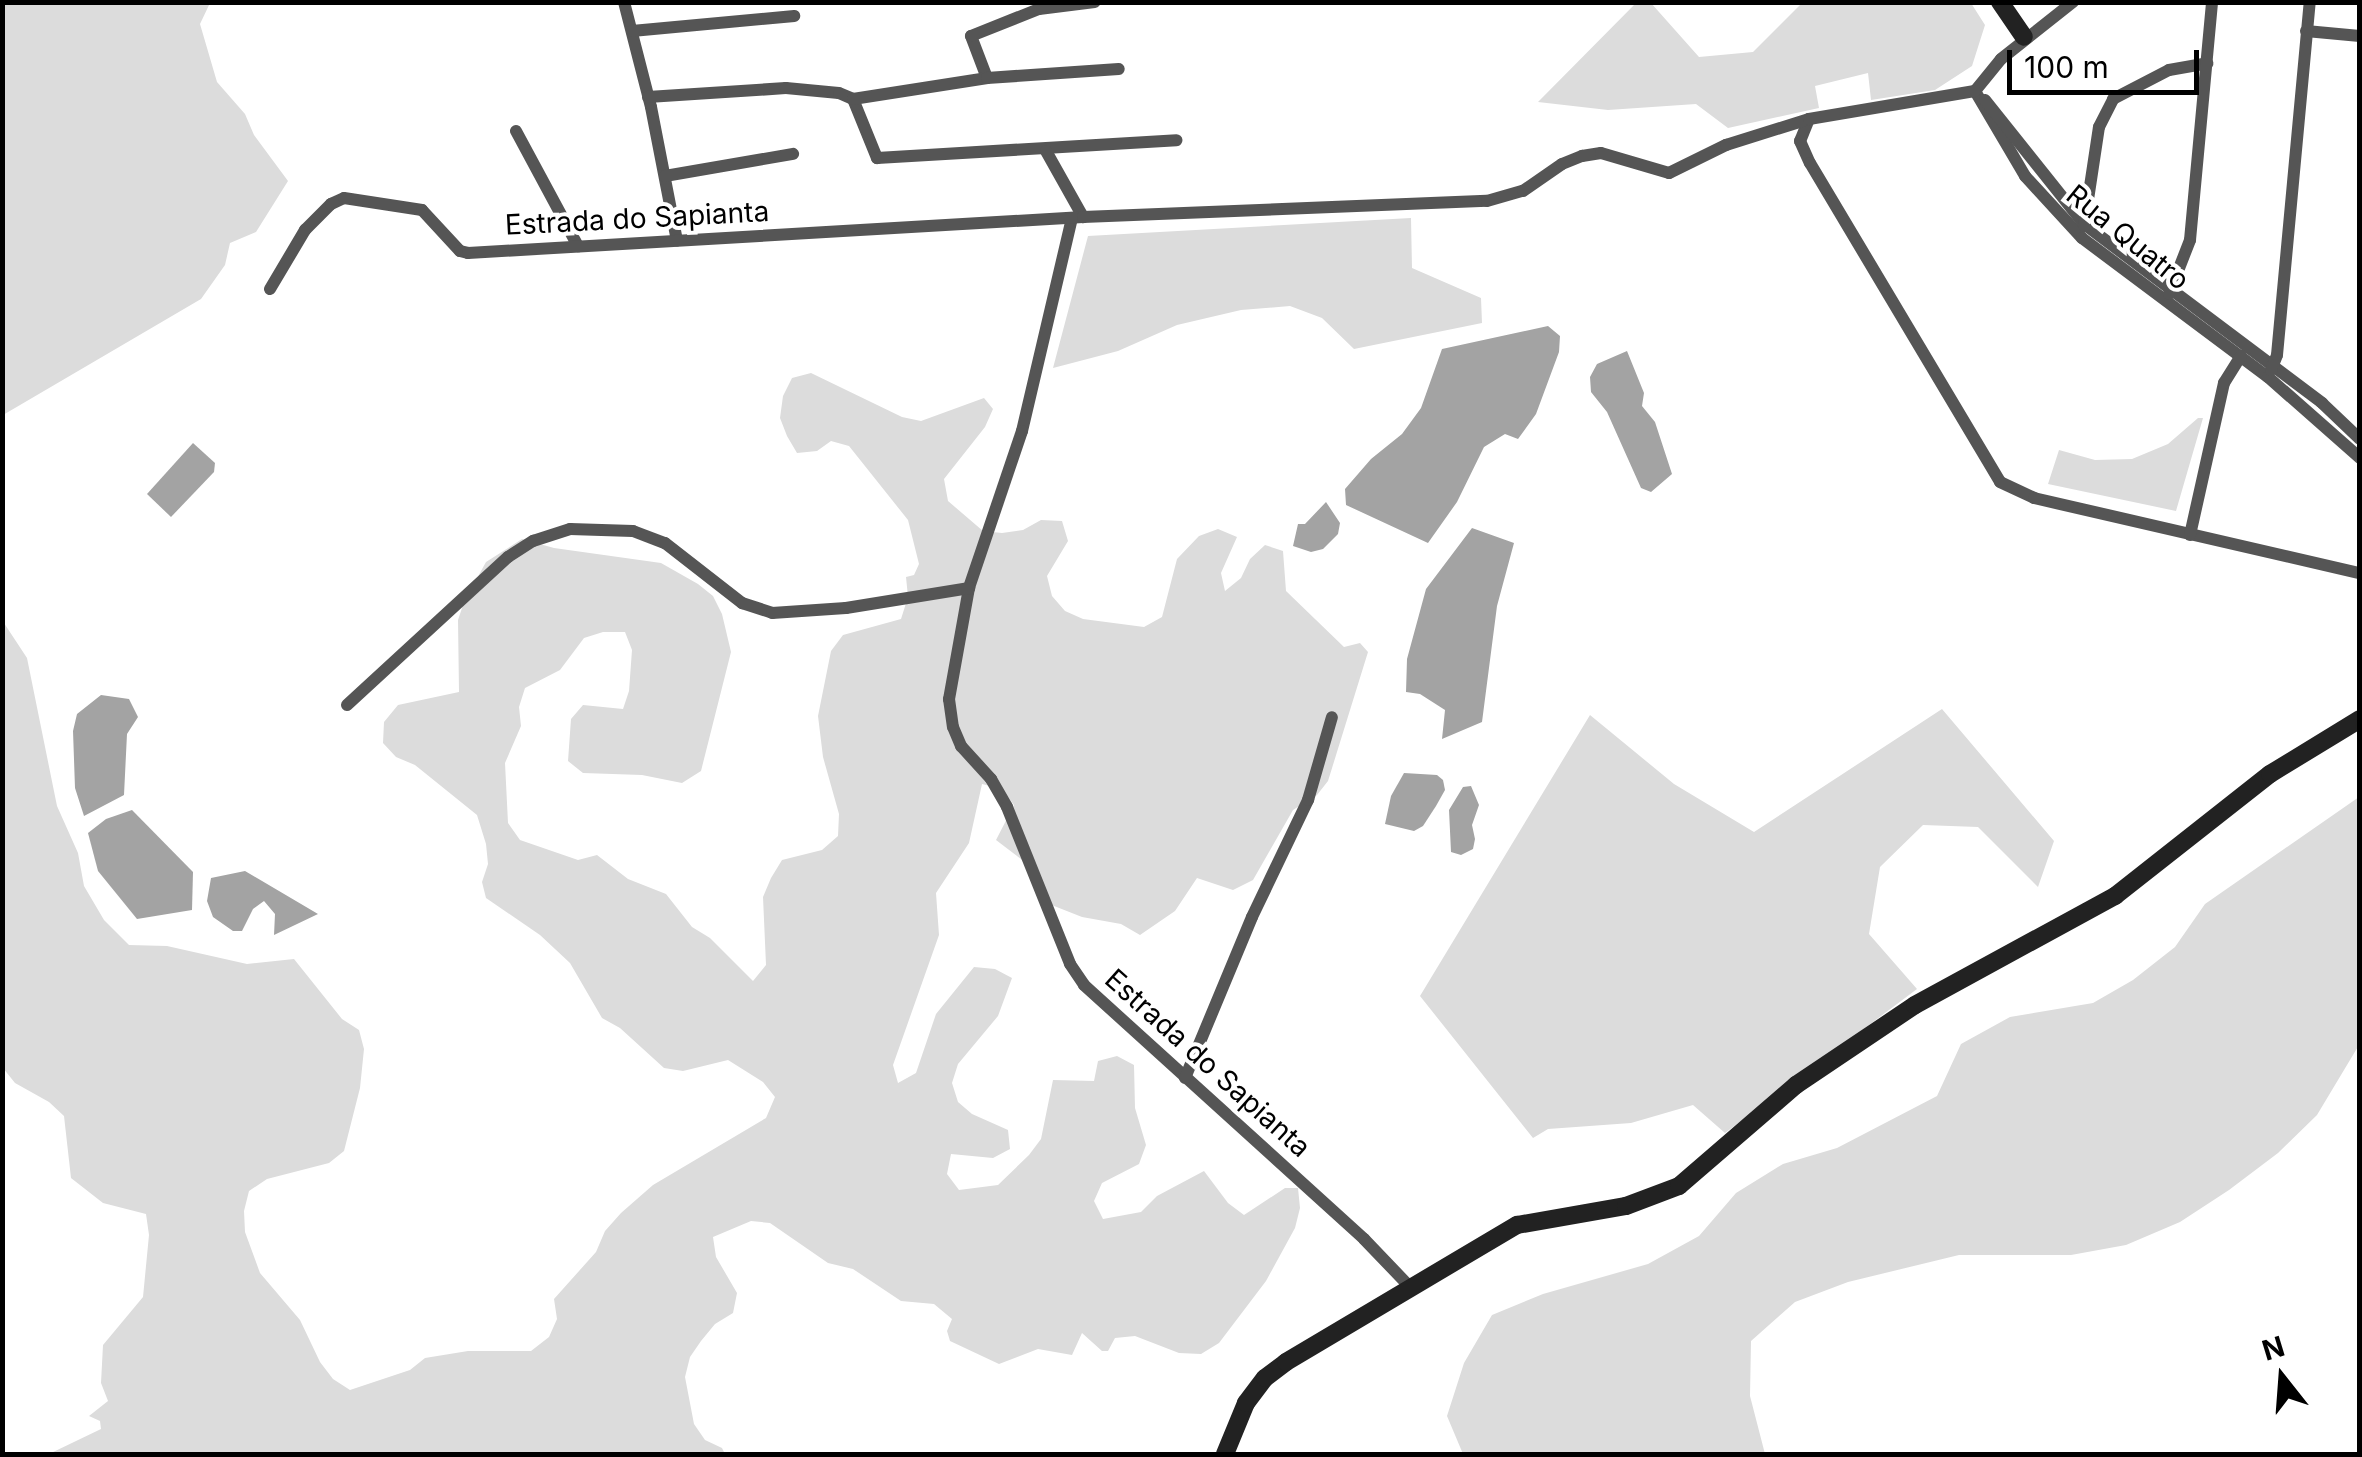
<!DOCTYPE html>
<html>
<head>
<meta charset="utf-8">
<style>
  body { margin:0 }
  #map { position:relative; width:2362px; height:1457px; overflow:hidden; background:#fff; font-family:Inter,sans-serif }
  div>[style] { position:absolute }
  [style*='--x'] { left:calc(var(--x)*1px); top:calc(var(--y)*1px); width:calc(var(--w)*1px); rotate:calc(var(--a)*1deg) }
  .green>* { inset:0; background:#dcdcdc }
  .water>* { inset:0; background:#a3a3a3 }
  .street>* { height:12px; margin:-6px; padding:0 6px; transform-origin:6px; border-radius:6px; background:#555 }
  .secondary>* { height:18px; margin:-9px; padding:0 9px; transform-origin:9px; border-radius:9px; background:#222 }
  span { translate:-50% -50%; white-space:nowrap; text-align:center; line-height:1.15; -webkit-text-stroke:8px #fff; paint-order:stroke }
  .street-label { font-size:28px; color:#000 }
  .frame { position:absolute; inset:0; border:5px solid #000; pointer-events:none }
  .north { position:absolute; left:2232px; top:1327px; width:100px; height:100px; -webkit-text-stroke:8px #fff; paint-order:stroke; rotate:343deg; font-size:28px; font-weight:700; line-height:40px; text-align:center; color:#000 }
  .north::after { content:''; display:block; margin:auto; width:35px; height:45px; background:#000; clip-path:polygon(50% 0,100% 100%,50% 72%,0 100%) }
  .scale { position:absolute; left:2007px; top:50px; width:192px; height:45px; box-sizing:border-box; border:5px solid #000; border-top:0; padding-left:12px; font-size:30px; line-height:35px; white-space:nowrap; color:#000; -webkit-text-stroke:8px #fff; paint-order:stroke }
</style>
</head>
<body>
<div id="map">
  <div class="green">
    <div style="clip-path:polygon(2px 3px,210px 3px,200px 24px,217px 82px,245px 114px,254px 135px,288px 181px,256px 232px,230px 243px,225px 265px,201px 299px,3px 415px)"></div>
    <div style="clip-path:polygon(1636px 3px,1651px 3px,1699px 57px,1753px 52px,1802px 3px,1971px 3px,1985px 25px,1972px 66px,1935px 90px,1871px 100px,1868px 73px,1815px 86px,1819px 108px,1728px 128px,1696px 104px,1608px 110px,1538px 102px)"></div>
    <div style="clip-path:polygon(1411px 218px,1412px 268px,1481px 298px,1482px 323px,1354px 349px,1322px 318px,1290px 306px,1241px 310px,1177px 325px,1118px 351px,1053px 368px,1088px 236px)"></div>
    <div style="clip-path:polygon(811px 373px,902px 417px,921px 421px,984px 398px,993px 409px,985px 427px,944px 479px,948px 501px,983px 531px,1002px 533px,1023px 530px,1041px 520px,1062px 521px,1068px 541px,1047px 576px,1052px 596px,1065px 611px,1083px 619px,1144px 627px,1162px 617px,1177px 559px,1199px 536px,1218px 529px,1237px 537px,1221px 573px,1225px 591px,1241px 578px,1250px 559px,1265px 545px,1283px 551px,1286px 591px,1344px 647px,1360px 643px,1368px 652px,1328px 781px,1317px 795px,1293px 810px,1253px 880px,1233px 890px,1197px 878px,1175px 911px,1140px 935px,1121px 924px,1082px 917px,1044px 902px,1030px 866px,996px 840px,1014px 805px,1002px 789px,982px 784px,969px 843px,936px 893px,939px 935px,893px 1065px,898px 1083px,916px 1073px,936px 1014px,974px 967px,995px 969px,1012px 978px,998px 1016px,958px 1064px,952px 1083px,958px 1102px,972px 1114px,1008px 1130px,1010px 1149px,993px 1158px,951px 1154px,947px 1174px,959px 1190px,998px 1185px,1029px 1155px,1041px 1139px,1053px 1080px,1094px 1081px,1098px 1061px,1117px 1056px,1134px 1065px,1135px 1108px,1146px 1145px,1139px 1164px,1102px 1183px,1094px 1201px,1103px 1219px,1141px 1212px,1157px 1196px,1204px 1171px,1228px 1203px,1244px 1215px,1285px 1188px,1298px 1188px,1300px 1208px,1295px 1228px,1266px 1281px,1219px 1343px,1201px 1354px,1179px 1353px,1135px 1336px,1115px 1338px,1108px 1351px,1102px 1351px,1082px 1333px,1072px 1355px,1038px 1349px,999px 1364px,950px 1341px,947px 1331px,952px 1319px,934px 1304px,901px 1301px,853px 1269px,828px 1263px,770px 1223px,751px 1221px,713px 1237px,716px 1257px,737px 1293px,733px 1313px,715px 1324px,701px 1341px,690px 1357px,685px 1377px,694px 1424px,705px 1440px,722px 1448px,725px 1454px,49px 1454px,101px 1429px,100px 1421px,89px 1416px,108px 1401px,101px 1383px,103px 1345px,143px 1297px,149px 1235px,146px 1214px,103px 1203px,71px 1178px,64px 1116px,49px 1102px,15px 1083px,3px 1068px,2px 620px,27px 658px,57px 806px,78px 853px,84px 886px,104px 920px,129px 945px,167px 946px,247px 964px,294px 959px,342px 1019px,359px 1030px,364px 1049px,360px 1088px,344px 1151px,329px 1163px,267px 1179px,249px 1191px,244px 1211px,245px 1232px,260px 1273px,300px 1320px,320px 1362px,333px 1379px,350px 1390px,410px 1370px,425px 1358px,468px 1351px,531px 1351px,549px 1337px,557px 1319px,554px 1299px,596px 1252px,605px 1231px,621px 1213px,653px 1185px,766px 1118px,775px 1097px,763px 1082px,728px 1060px,683px 1071px,664px 1068px,620px 1028px,602px 1018px,570px 963px,540px 935px,486px 898px,482px 882px,488px 864px,486px 844px,477px 815px,415px 765px,396px 757px,383px 743px,384px 722px,398px 705px,459px 692px,458px 620px,464px 602px,486px 562px,522px 539px,554px 548px,661px 563px,698px 584px,713px 596px,722px 614px,731px 652px,701px 771px,682px 783px,642px 775px,583px 773px,568px 761px,571px 719px,583px 705px,623px 709px,629px 691px,632px 650px,625px 632px,603px 632px,584px 638px,560px 670px,525px 688px,519px 707px,521px 726px,505px 763px,508px 823px,520px 840px,578px 860px,597px 855px,628px 879px,666px 894px,692px 927px,710px 938px,753px 981px,766px 965px,763px 897px,771px 878px,782px 860px,822px 850px,838px 836px,839px 814px,823px 757px,818px 716px,831px 651px,843px 635px,901px 619px,908px 597px,906px 577px,914px 575px,919px 564px,908px 520px,849px 446px,831px 441px,817px 451px,797px 453px,787px 436px,780px 418px,783px 396px,792px 378px)"></div>
    <div style="clip-path:polygon(2198px 418px,2203px 418px,2176px 511px,2048px 484px,2059px 450px,2095px 460px,2132px 459px,2168px 444px)"></div>
    <div style="clip-path:polygon(1942px 709px,2054px 841px,2038px 887px,1978px 827px,1923px 825px,1880px 867px,1869px 934px,1917px 989px,1725px 1133px,1693px 1105px,1631px 1123px,1548px 1129px,1533px 1138px,1420px 996px,1590px 715px,1674px 784px,1754px 832px)"></div>
    <div style="clip-path:polygon(2359px 797px,2359px 1045px,2317px 1115px,2278px 1153px,2229px 1190px,2180px 1222px,2126px 1245px,2071px 1255px,1959px 1255px,1848px 1282px,1795px 1302px,1751px 1341px,1750px 1396px,1765px 1454px,1463px 1454px,1447px 1416px,1464px 1363px,1492px 1315px,1543px 1294px,1648px 1264px,1699px 1236px,1736px 1193px,1783px 1164px,1837px 1148px,1937px 1096px,1961px 1044px,2010px 1017px,2093px 1003px,2133px 980px,2175px 947px,2205px 904px)"></div>
  </div>
  <div class="water">
    <div style="clip-path:polygon(1548px 326px,1560px 336px,1559px 352px,1536px 414px,1518px 439px,1505px 434px,1484px 447px,1457px 502px,1428px 543px,1346px 505px,1345px 489px,1371px 459px,1402px 434px,1421px 408px,1442px 349px)"></div>
    <div style="clip-path:polygon(1627px 351px,1644px 393px,1642px 406px,1655px 422px,1672px 474px,1651px 492px,1641px 488px,1607px 412px,1591px 392px,1590px 377px,1597px 364px)"></div>
    <div style="clip-path:polygon(193px 443px,215px 463px,214px 472px,171px 517px,147px 494px)"></div>
    <div style="clip-path:polygon(1326px 502px,1340px 523px,1338px 534px,1323px 549px,1311px 552px,1293px 546px,1298px 524px,1305px 524px)"></div>
    <div style="clip-path:polygon(1472px 528px,1514px 543px,1497px 606px,1482px 722px,1442px 739px,1445px 710px,1420px 694px,1406px 692px,1407px 659px,1426px 589px)"></div>
    <div style="clip-path:polygon(101px 695px,129px 699px,138px 717px,127px 734px,124px 795px,84px 816px,75px 788px,73px 731px,77px 714px)"></div>
    <div style="clip-path:polygon(1404px 773px,1437px 775px,1443px 780px,1445px 790px,1436px 806px,1423px 826px,1414px 831px,1385px 824px,1391px 796px)"></div>
    <div style="clip-path:polygon(1471px 786px,1479px 805px,1472px 825px,1475px 839px,1473px 849px,1461px 855px,1451px 852px,1449px 810px,1463px 787px)"></div>
    <div style="clip-path:polygon(132px 810px,193px 872px,192px 910px,137px 919px,98px 871px,88px 833px,106px 819px)"></div>
    <div style="clip-path:polygon(245px 871px,318px 914px,274px 935px,275px 914px,264px 901px,253px 909px,242px 931px,233px 931px,213px 917px,207px 901px,211px 878px)"></div>
  </div>
  <div class="street">
    <div style="--x:624;--y:2;--w:108;--a:75.6"></div>
    <div style="--x:651;--y:107;--w:136;--a:79"></div>
    <div style="--x:632;--y:31;--w:163;--a:-5.3"></div>
    <div style="--x:2306;--y:31;--w:54;--a:5.3"></div>
    <div style="--x:987;--y:78;--w:45;--a:-110.9"></div>
    <div style="--x:971;--y:36;--w:73;--a:-21.7"></div>
    <div style="--x:1039;--y:9;--w:56;--a:-7.1"></div>
    <div style="--x:1975;--y:91;--w:99;--a:59.5"></div>
    <div style="--x:2025;--y:176;--w:84;--a:47.4"></div>
    <div style="--x:2082;--y:238;--w:232;--a:36.8"></div>
    <div style="--x:2268;--y:377;--w:123;--a:41.4"></div>
    <div style="--x:1975;--y:91;--w:41;--a:-50.9"></div>
    <div style="--x:2001;--y:59;--w:92;--a:-38.4"></div>
    <div style="--x:648;--y:97;--w:138;--a:-3.7"></div>
    <div style="--x:786;--y:88;--w:53;--a:5.4"></div>
    <div style="--x:839;--y:93;--w:15;--a:23"></div>
    <div style="--x:853;--y:99;--w:64;--a:67.9"></div>
    <div style="--x:877;--y:158;--w:300;--a:-3.4"></div>
    <div style="--x:853;--y:99;--w:136;--a:-8.9"></div>
    <div style="--x:987;--y:78;--w:132;--a:-3.9"></div>
    <div style="--x:1985;--y:100;--w:159;--a:51.4"></div>
    <div style="--x:2084;--y:224;--w:298;--a:36.9"></div>
    <div style="--x:2322;--y:403;--w:52;--a:43.5"></div>
    <div style="--x:1809;--y:119;--w:24;--a:112"></div>
    <div style="--x:1800;--y:141;--w:24;--a:66"></div>
    <div style="--x:1810;--y:163;--w:371;--a:59.2"></div>
    <div style="--x:2000;--y:482;--w:38;--a:25"></div>
    <div style="--x:2034;--y:498;--w:335;--a:13"></div>
    <div style="--x:516;--y:131;--w:131;--a:61.7"></div>
    <div style="--x:1046;--y:151;--w:76;--a:60.7"></div>
    <div style="--x:665;--y:176;--w:130;--a:-9.8"></div>
    <div style="--x:1072;--y:218;--w:219;--a:103.2"></div>
    <div style="--x:1022;--y:431;--w:166;--a:108.7"></div>
    <div style="--x:969;--y:588;--w:113;--a:100.2"></div>
    <div style="--x:949;--y:699;--w:28;--a:82"></div>
    <div style="--x:953;--y:727;--w:21;--a:67"></div>
    <div style="--x:961;--y:746;--w:45;--a:47.7"></div>
    <div style="--x:991;--y:779;--w:32;--a:60"></div>
    <div style="--x:1007;--y:807;--w:169;--a:68.1"></div>
    <div style="--x:1070;--y:964;--w:25;--a:56"></div>
    <div style="--x:1084;--y:985;--w:378;--a:42.2"></div>
    <div style="--x:1364;--y:1239;--w:68;--a:46.2"></div>
    <div style="--x:2084;--y:226;--w:100;--a:-81.4"></div>
    <div style="--x:2099;--y:127;--w:31;--a:-63"></div>
    <div style="--x:2113;--y:99;--w:63;--a:-27.4"></div>
    <div style="--x:2169;--y:70;--w:39;--a:-10"></div>
    <div style="--x:270;--y:289;--w:69;--a:-59.3"></div>
    <div style="--x:305;--y:230;--w:37;--a:-45"></div>
    <div style="--x:331;--y:204;--w:14;--a:-25"></div>
    <div style="--x:344;--y:198;--w:79;--a:8.7"></div>
    <div style="--x:422;--y:210;--w:56;--a:47.2"></div>
    <div style="--x:460;--y:251;--w:8;--a:14"></div>
    <div style="--x:468;--y:253;--w:616;--a:-3.35"></div>
    <div style="--x:1083;--y:217;--w:404;--a:-2.3"></div>
    <div style="--x:1487;--y:201;--w:37;--a:-16"></div>
    <div style="--x:1523;--y:191;--w:47;--a:-34.7"></div>
    <div style="--x:1562;--y:164;--w:22;--a:-22"></div>
    <div style="--x:1582;--y:156;--w:19;--a:-9"></div>
    <div style="--x:1601;--y:153;--w:71;--a:16.4"></div>
    <div style="--x:1669;--y:173;--w:64;--a:-26.2"></div>
    <div style="--x:1726;--y:145;--w:87;--a:-17.4"></div>
    <div style="--x:1809;--y:119;--w:168;--a:-9.6"></div>
    <div style="--x:2169;--y:294;--w:58;--a:-68.7"></div>
    <div style="--x:2190;--y:240;--w:239;--a:-84.7"></div>
    <div style="--x:2271;--y:370;--w:16;--a:-68"></div>
    <div style="--x:2277;--y:355;--w:355;--a:-84.7"></div>
    <div style="--x:2190;--y:535;--w:156;--a:-77.4"></div>
    <div style="--x:2224;--y:383;--w:32;--a:-58"></div>
    <div style="--x:347;--y:705;--w:219;--a:-42.6"></div>
    <div style="--x:508;--y:557;--w:30;--a:-33"></div>
    <div style="--x:533;--y:541;--w:39;--a:-18"></div>
    <div style="--x:570;--y:529;--w:63;--a:1.8"></div>
    <div style="--x:633;--y:531;--w:34;--a:21"></div>
    <div style="--x:665;--y:543;--w:98;--a:37.9"></div>
    <div style="--x:742;--y:603;--w:32;--a:18"></div>
    <div style="--x:772;--y:613;--w:74;--a:-3.9"></div>
    <div style="--x:846;--y:608;--w:125;--a:-9.2"></div>
    <div style="--x:1185;--y:1078;--w:174;--a:-67.4"></div>
    <div style="--x:1252;--y:917;--w:130;--a:-64.4"></div>
    <div style="--x:1308;--y:800;--w:86;--a:-73.9"></div>
  </div>
  <div class="secondary">
    <div style="--x:2000;--y:2;--w:42;--a:55.6"></div>
    <div style="--x:1225;--y:1454;--w:55;--a:-67.6"></div>
    <div style="--x:1246;--y:1403;--w:31;--a:-53"></div>
    <div style="--x:1265;--y:1378;--w:26;--a:-37"></div>
    <div style="--x:1286;--y:1362;--w:269;--a:-30.7"></div>
    <div style="--x:1517;--y:1225;--w:111;--a:-9.9"></div>
    <div style="--x:1626;--y:1206;--w:57;--a:-20.7"></div>
    <div style="--x:1679;--y:1186;--w:155;--a:-40.8"></div>
    <div style="--x:1796;--y:1085;--w:143;--a:-33.9"></div>
    <div style="--x:1915;--y:1005;--w:228;--a:-28.6"></div>
    <div style="--x:2115;--y:896;--w:197;--a:-38.2"></div>
    <div style="--x:2270;--y:774;--w:105;--a:-31.4"></div>
  </div>
  <div class="street-label">
    <span style="left:637px;top:218px;rotate:-3deg">Estrada do Sapianta</span>
    <span style="left:2128px;top:237px;rotate:39deg">Rua Quatro</span>
    <span style="left:1208px;top:1063px;rotate:42deg">Estrada do Sapianta</span>
  </div>
  <div class="frame"></div>
  <div class="north">N</div>
  <div class="scale">100 m</div>
</div>
</body>
</html>
